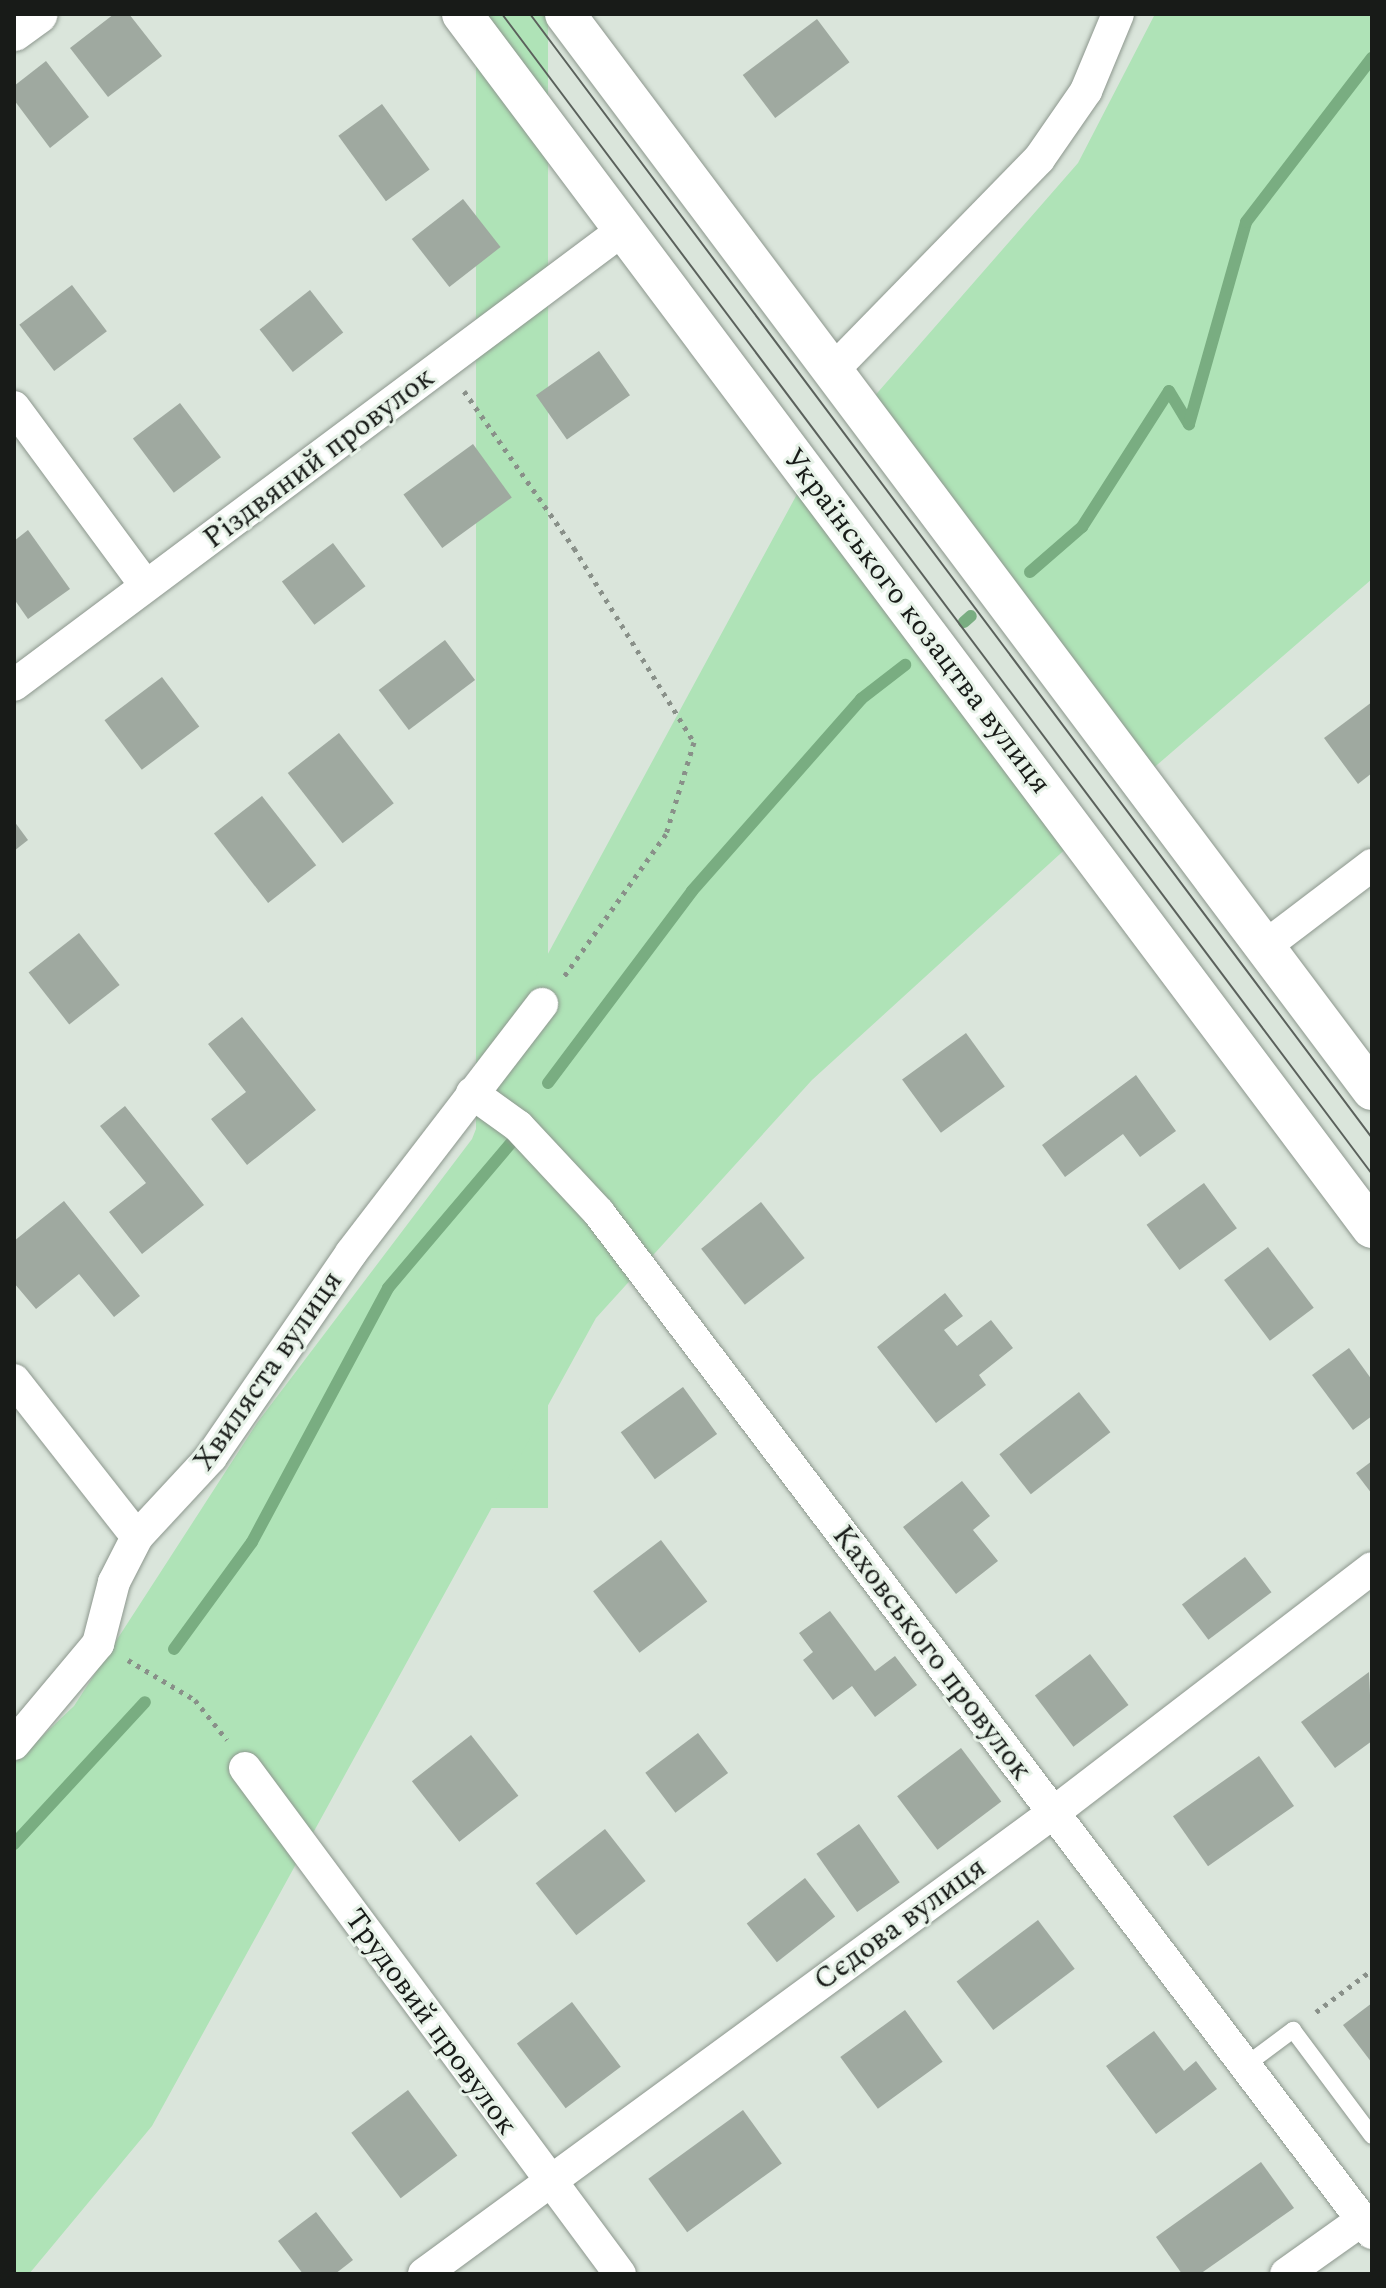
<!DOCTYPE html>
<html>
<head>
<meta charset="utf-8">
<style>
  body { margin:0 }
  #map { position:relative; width:1386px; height:2288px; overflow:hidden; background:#dae5db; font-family:Spectral,serif }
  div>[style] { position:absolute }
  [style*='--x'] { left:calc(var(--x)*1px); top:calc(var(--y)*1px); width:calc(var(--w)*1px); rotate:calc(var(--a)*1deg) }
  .green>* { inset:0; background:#afe3b7; transform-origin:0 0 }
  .stream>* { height:12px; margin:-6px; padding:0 6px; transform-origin:6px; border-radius:6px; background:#79ad81 }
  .building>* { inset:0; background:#9fa9a0; transform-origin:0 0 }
  .path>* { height:5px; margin-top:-2.5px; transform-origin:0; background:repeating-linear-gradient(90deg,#899089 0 4px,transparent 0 10px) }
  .roads { filter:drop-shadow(0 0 2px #8d978e) drop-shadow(0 0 2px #8d978e) }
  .service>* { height:16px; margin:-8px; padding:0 8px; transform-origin:8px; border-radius:8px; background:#fff }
  .minor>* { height:32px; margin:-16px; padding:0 16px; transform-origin:16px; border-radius:16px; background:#fff }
  .tertiary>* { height:40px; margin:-20px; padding:0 20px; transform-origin:20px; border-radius:20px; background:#fff }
  .tram>* { height:2px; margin:-1px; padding:0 1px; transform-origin:1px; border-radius:1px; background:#5b615c }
  span { translate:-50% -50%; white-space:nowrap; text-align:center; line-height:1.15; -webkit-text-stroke:6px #e7f2e8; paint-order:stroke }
  .street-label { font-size:30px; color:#181b18 }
  .frame { position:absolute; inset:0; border:16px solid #181b18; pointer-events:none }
</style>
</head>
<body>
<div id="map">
  <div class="green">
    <div style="left:476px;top:14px;width:72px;height:1494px"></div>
    <div style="clip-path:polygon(1155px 14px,1372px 14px,1372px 579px,1150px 771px,872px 399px,1078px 163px)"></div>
    <div style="clip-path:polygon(802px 485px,1071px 844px,812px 1080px,596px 1318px,152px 2126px,29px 2274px,14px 2274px,14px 1763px,74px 1706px,257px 1423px,472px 1139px,537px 974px)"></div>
  </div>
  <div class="stream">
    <div style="--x:1030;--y:572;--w:69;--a:-40.9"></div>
    <div style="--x:1082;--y:527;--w:161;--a:-57.4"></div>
    <div style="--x:1169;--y:391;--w:39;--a:59"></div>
    <div style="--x:1189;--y:424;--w:210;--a:-74.2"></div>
    <div style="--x:1246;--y:222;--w:207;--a:-52.5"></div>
    <div style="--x:964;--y:622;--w:9;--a:-41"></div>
    <div style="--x:548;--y:1083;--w:240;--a:-53.1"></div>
    <div style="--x:692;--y:891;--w:256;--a:-48.6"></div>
    <div style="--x:861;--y:699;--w:56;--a:-37.7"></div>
    <div style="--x:174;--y:1649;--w:132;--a:-53.9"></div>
    <div style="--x:252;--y:1542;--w:288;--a:-61.8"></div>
    <div style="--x:388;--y:1288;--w:190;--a:-49.7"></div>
    <div style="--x:14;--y:1844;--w:193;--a:-47.3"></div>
  </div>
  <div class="building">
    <div style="clip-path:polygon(114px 14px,129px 14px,162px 56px,108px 97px,70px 48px)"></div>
    <div style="left:817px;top:19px;width:54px;height:93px;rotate:53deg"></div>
    <div style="clip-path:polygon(46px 61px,89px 117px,50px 148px,14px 100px,14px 86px)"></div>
    <div style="left:382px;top:104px;width:81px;height:54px;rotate:54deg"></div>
    <div style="left:463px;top:199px;width:61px;height:65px;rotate:52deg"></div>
    <div style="left:72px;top:285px;width:58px;height:66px;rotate:53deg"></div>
    <div style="left:310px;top:290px;width:54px;height:64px;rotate:52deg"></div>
    <div style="left:599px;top:351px;width:54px;height:77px;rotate:55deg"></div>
    <div style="left:180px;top:403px;width:68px;height:59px;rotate:53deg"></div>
    <div style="left:473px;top:444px;width:66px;height:86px;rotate:54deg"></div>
    <div style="clip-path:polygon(28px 530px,70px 589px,28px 619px,14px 599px,14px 541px)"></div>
    <div style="left:333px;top:543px;width:54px;height:64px;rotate:53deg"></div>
    <div style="left:445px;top:640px;width:50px;height:83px;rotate:53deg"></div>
    <div style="left:162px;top:677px;width:62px;height:72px;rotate:53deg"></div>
    <div style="clip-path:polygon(1372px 702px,1372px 773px,1358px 784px,1324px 738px)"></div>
    <div style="left:339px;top:733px;width:89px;height:65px;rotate:52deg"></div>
    <div style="left:262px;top:796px;width:88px;height:61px;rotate:52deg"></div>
    <div style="clip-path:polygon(14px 821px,28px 840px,14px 851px)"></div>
    <div style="left:79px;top:933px;width:66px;height:64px;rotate:52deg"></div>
    <div style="clip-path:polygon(242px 1017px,316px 1110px,247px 1165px,211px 1119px,246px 1092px,208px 1044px)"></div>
    <div style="left:966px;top:1033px;width:66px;height:79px;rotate:54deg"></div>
    <div style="clip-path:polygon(1136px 1075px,1176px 1131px,1140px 1157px,1123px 1134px,1065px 1177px,1042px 1145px)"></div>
    <div style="clip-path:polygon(125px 1106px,204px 1205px,142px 1254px,109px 1212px,146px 1183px,100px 1126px)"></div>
    <div style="left:1204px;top:1183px;width:56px;height:71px;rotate:54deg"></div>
    <div style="clip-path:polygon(64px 1201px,140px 1296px,114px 1317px,79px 1274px,36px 1309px,14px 1283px,14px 1241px)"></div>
    <div style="left:761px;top:1202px;width:71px;height:76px;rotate:52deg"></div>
    <div style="left:1268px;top:1247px;width:76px;height:55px;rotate:53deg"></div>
    <div style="clip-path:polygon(945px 1293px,963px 1316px,944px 1330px,957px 1346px,991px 1320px,1013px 1348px,979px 1375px,986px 1385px,936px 1423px,877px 1347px)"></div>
    <div style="clip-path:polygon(1349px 1348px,1372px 1380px,1372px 1416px,1353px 1430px,1312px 1375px)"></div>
    <div style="left:683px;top:1387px;width:58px;height:77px;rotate:54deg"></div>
    <div style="left:1079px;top:1392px;width:51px;height:101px;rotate:52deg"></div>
    <div style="clip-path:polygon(1372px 1461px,1372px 1494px,1356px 1473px)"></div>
    <div style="clip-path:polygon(962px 1481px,990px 1516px,973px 1530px,998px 1561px,956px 1594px,903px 1527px)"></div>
    <div style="left:661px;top:1540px;width:77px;height:85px;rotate:53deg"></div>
    <div style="left:1245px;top:1557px;width:44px;height:79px;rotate:53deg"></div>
    <div style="clip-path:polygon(830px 1611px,875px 1671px,895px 1656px,917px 1685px,875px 1717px,852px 1686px,833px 1700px,803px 1660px,813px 1652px,799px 1633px)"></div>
    <div style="left:1090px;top:1654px;width:64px;height:69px;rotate:53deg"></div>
    <div style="clip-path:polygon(1369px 1672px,1372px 1741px,1335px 1768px,1301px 1722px)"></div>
    <div style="left:698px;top:1733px;width:50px;height:66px;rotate:53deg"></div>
    <div style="left:471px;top:1735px;width:77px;height:75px;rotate:52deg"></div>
    <div style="left:961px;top:1748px;width:67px;height:80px;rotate:53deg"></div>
    <div style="left:1259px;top:1756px;width:61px;height:105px;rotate:55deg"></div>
    <div style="left:859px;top:1824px;width:71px;height:52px;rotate:55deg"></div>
    <div style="left:605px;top:1829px;width:66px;height:88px;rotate:52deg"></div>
    <div style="left:805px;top:1878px;width:49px;height:74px;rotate:52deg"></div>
    <div style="left:1038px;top:1920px;width:61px;height:102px;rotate:53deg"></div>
    <div style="left:572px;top:2002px;width:81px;height:69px;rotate:53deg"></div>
    <div style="clip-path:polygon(1372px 2003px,1372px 2063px,1343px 2025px)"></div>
    <div style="left:905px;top:2010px;width:64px;height:80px;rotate:54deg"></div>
    <div style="clip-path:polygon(1154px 2031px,1184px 2071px,1196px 2061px,1217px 2089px,1156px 2134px,1106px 2066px)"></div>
    <div style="left:408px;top:2090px;width:82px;height:71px;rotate:53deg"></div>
    <div style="left:743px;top:2110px;width:66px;height:117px;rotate:54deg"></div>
    <div style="clip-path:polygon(1261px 2162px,1294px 2208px,1200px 2274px,1182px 2274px,1156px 2237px)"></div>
    <div style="clip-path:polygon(316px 2212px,353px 2260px,335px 2274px,303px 2274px,278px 2241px)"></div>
  </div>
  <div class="path">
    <div style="--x:464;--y:391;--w:192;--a:55"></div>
    <div style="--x:574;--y:548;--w:228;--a:58.3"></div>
    <div style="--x:694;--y:742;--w:96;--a:106.9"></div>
    <div style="--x:666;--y:834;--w:177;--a:125.6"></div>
    <div style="--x:128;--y:1660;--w:78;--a:30.8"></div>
    <div style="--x:195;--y:1700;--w:51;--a:51.3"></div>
    <div style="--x:1316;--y:2012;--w:70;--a:-36.9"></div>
  </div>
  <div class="roads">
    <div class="service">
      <div style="--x:1246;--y:2065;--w:59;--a:-36.7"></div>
      <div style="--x:1293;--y:2030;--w:132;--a:53.3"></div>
    </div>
    <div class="minor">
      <div style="--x:832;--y:371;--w:296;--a:-45.7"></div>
      <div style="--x:1039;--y:159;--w:83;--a:-55.3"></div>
      <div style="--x:1086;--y:91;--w:83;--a:-67.4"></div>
      <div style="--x:14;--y:407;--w:222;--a:53.6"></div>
      <div style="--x:14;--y:685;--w:762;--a:-36.78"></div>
      <div style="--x:1264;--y:947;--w:136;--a:-37.2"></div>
      <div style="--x:472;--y:1093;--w:57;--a:35.7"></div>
      <div style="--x:518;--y:1126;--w:119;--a:47"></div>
      <div style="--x:599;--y:1213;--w:1280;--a:52.84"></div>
      <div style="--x:14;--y:1380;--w:199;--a:51.9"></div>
      <div style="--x:14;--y:1744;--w:131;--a:-50"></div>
      <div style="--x:98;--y:1644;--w:64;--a:-75.5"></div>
      <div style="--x:114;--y:1582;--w:51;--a:-62.9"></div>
      <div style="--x:137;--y:1537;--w:109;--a:-47.2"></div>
      <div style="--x:211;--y:1457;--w:247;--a:-55.5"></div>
      <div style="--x:351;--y:1253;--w:314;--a:-52.5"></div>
      <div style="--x:245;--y:1768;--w:630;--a:53.46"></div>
      <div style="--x:424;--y:2274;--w:780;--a:-36.24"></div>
      <div style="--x:1053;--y:1813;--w:402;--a:-37.5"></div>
      <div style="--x:1286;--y:2274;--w:93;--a:-35.4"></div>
    </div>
    <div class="tertiary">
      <div style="--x:462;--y:14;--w:1517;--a:53.15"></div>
      <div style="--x:565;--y:14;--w:1345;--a:53.13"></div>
      <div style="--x:14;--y:31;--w:29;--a:-36"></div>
    </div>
  </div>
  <div class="tram">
    <div style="--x:502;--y:14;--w:1450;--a:53.13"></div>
    <div style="--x:530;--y:14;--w:1404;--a:53.16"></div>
  </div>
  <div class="street-label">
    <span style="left:319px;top:458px;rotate:-37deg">Різдвяний провулок</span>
    <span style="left:917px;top:621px;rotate:53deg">Українського козацтва вулиця</span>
    <span style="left:268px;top:1371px;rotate:-55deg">Хвиляста вулиця</span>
    <span style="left:932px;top:1653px;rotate:53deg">Каховського провулок</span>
    <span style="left:900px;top:1924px;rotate:-36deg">Сєдова вулиця</span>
    <span style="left:431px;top:2022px;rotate:54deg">Трудовий провулок</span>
  </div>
  <div class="frame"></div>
</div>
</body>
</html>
